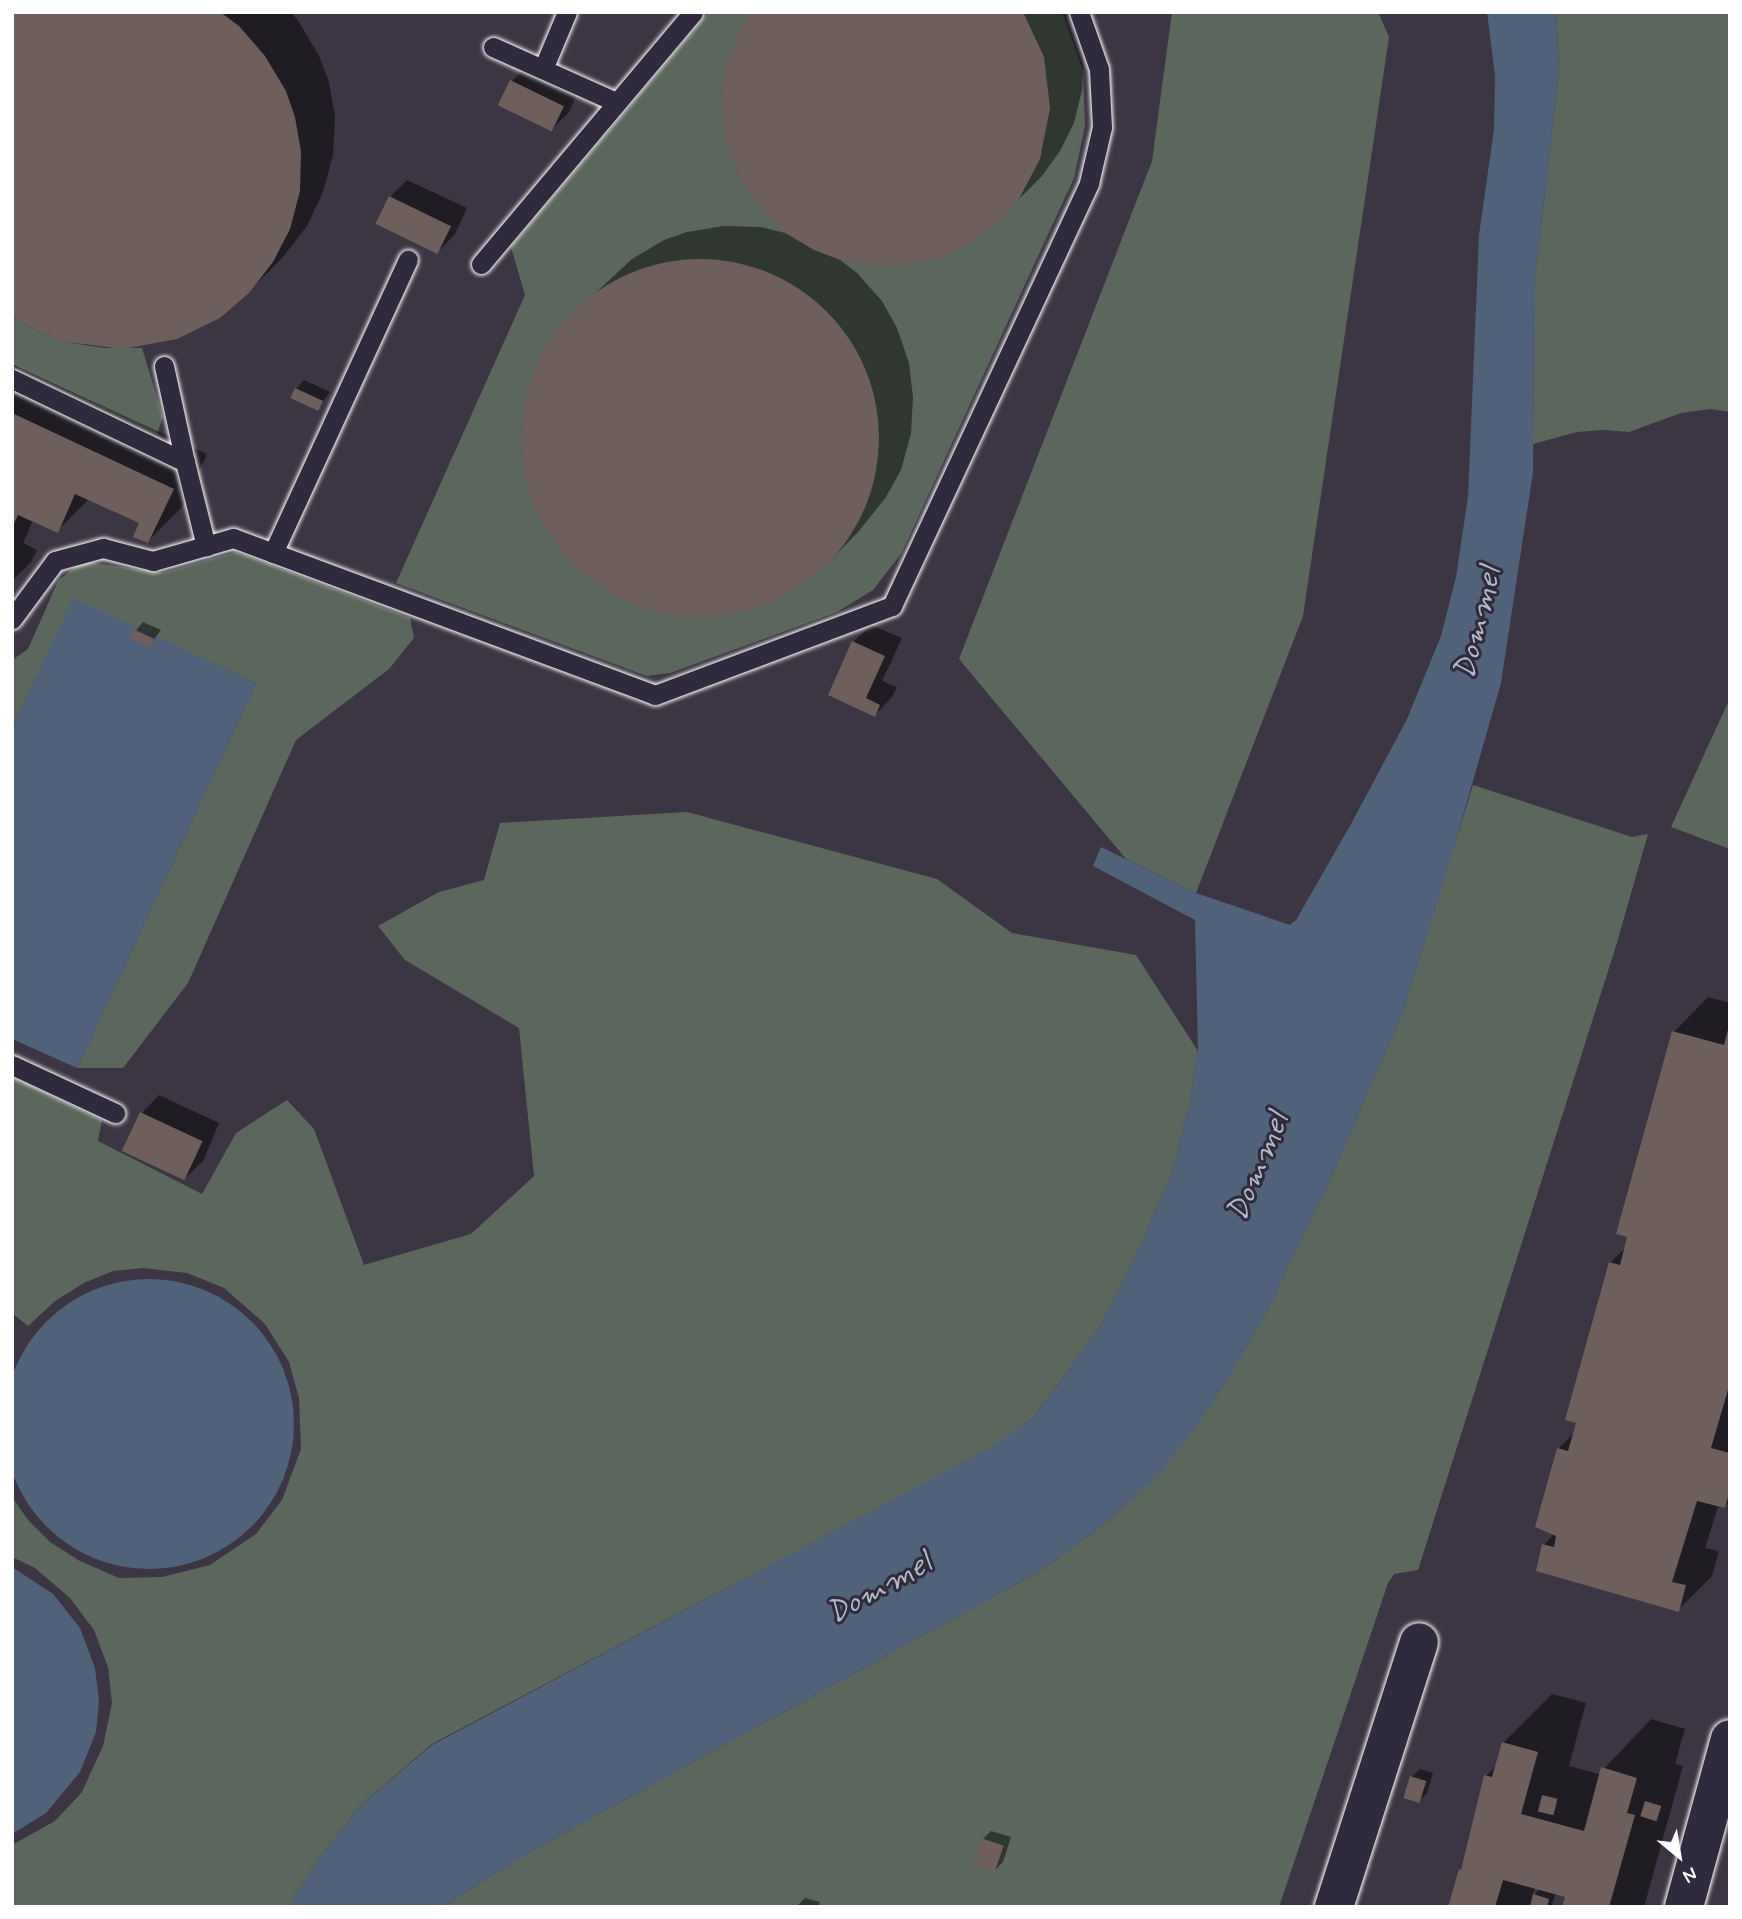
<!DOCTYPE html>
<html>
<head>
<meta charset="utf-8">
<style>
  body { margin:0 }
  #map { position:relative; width:1742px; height:1919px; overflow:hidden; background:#3c3543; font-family:Mynerve,sans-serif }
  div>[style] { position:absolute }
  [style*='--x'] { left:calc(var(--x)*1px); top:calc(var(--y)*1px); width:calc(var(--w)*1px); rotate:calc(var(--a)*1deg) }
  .green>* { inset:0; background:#5b675c }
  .water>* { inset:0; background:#50627a }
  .round { border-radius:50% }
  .shadow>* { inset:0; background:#0007 }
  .building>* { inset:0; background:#6f5f5c; transform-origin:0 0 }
  .roads { filter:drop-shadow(0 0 2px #fff) drop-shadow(0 0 2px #fff) }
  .service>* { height:19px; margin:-9.5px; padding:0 9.5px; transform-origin:9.5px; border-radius:9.5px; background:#2f2a3d }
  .minor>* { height:38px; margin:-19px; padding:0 19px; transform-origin:19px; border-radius:19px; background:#2f2a3d }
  span { translate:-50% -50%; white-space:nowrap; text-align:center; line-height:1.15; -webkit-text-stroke:6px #2f2a3d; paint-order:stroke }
  .water-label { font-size:30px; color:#b0b8c3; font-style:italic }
  .frame { position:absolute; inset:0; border:14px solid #fff; pointer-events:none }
  .north { position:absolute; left:1644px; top:1821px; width:70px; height:70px; -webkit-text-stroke:5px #2f2a3d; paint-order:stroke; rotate:150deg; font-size:19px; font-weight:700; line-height:28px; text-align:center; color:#fff }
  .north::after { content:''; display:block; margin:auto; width:24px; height:32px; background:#fff; clip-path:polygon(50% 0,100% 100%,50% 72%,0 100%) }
</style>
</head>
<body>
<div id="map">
  <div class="green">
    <div style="clip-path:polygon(709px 12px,1062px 12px,1083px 71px,1085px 126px,1074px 178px,901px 554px,873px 590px,837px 612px,670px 673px,647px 676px,396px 583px,525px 295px,511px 247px)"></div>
    <div style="clip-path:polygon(1172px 12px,1378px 12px,1389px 37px,1303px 616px,1196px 893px,1126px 859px,959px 659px,1152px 161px)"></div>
    <div style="clip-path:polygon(1556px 12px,1730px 12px,1730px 412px,1711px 409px,1681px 413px,1629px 432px,1604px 430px,1577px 432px,1533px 444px,1534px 286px,1559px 70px)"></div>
    <div style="clip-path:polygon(12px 316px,36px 330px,66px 342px,104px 348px,142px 348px,163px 417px,157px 434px,12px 364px)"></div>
    <div style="clip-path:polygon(236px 552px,410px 618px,414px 638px,389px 669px,296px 740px,188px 983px,123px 1068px,77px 1068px,256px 683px,73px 599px,12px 728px,12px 660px,28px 649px,58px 581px,82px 561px,162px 573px)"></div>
    <div style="clip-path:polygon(1730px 698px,1730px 849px,1671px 827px)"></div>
    <div style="clip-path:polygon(1473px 785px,1632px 837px,1648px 834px,1616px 946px,1418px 1570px,1394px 1574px,1388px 1583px,1279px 1907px,442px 1907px,526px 1854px,1043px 1569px,1109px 1520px,1160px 1472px,1211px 1405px,1265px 1315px,1331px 1177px,1403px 1011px)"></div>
    <div style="clip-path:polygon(687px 812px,937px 879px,1012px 933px,1136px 955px,1198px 1051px,1189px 1107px,1172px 1172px,1134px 1260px,1101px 1325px,1033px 1418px,991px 1448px,432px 1744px,362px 1804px,323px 1853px,288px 1907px,12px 1907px,12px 1845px,55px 1821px,82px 1792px,103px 1746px,112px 1703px,108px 1667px,94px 1630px,70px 1598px,35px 1568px,12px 1557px,12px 1497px,28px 1520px,50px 1542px,80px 1561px,119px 1578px,162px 1577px,210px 1565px,256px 1534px,282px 1500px,301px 1449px,299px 1398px,289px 1362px,265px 1324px,224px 1288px,187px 1273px,143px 1268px,113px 1271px,84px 1283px,55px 1301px,28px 1326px,12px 1313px,12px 1077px,102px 1120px,98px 1141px,202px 1194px,236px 1133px,287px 1100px,314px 1129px,364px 1265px,471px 1234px,534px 1176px,519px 1028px,405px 960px,378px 926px,439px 892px,484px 880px,500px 823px)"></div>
  </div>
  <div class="water">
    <div style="clip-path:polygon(1487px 12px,1556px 12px,1559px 70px,1534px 286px,1533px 472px,1501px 683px,1452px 854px,1403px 1011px,1331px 1177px,1265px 1315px,1211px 1405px,1160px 1473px,1109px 1520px,1043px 1569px,526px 1854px,442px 1907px,288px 1907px,323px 1853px,362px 1804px,432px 1745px,991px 1447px,1033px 1418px,1101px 1325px,1134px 1260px,1172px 1172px,1189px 1107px,1198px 1051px,1195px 920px,1093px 866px,1101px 847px,1196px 893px,1290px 925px,1296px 920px,1351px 824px,1407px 719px,1441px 636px,1456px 577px,1468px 497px,1479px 235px,1494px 129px,1495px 76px)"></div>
    <div style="clip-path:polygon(73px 598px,256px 683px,77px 1068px,12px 1039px,12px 728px)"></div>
    <div class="round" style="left:4px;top:1279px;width:290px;height:290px"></div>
    <div style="clip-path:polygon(12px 1567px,53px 1594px,80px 1628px,95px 1668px,99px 1700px,96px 1732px,80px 1772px,46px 1813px,12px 1834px)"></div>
  </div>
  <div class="shadow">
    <div style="clip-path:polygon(12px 12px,291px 12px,299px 22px,319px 56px,329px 82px,335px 117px,333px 155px,323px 192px,307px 226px,283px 257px,248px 292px,197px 329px,160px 342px,123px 347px,86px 345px,37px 329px,12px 313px)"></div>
    <div style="clip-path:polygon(751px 12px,1074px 12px,1084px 59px,1082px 90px,1074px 123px,1060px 151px,1042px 176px,1007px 211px,835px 256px,857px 273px,882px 301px,897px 328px,909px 363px,913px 397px,911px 434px,901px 470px,886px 497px,859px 531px,824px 567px,799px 586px,770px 602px,737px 612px,707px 616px,669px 613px,640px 605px,606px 589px,579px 568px,555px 540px,539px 513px,527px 478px,523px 445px,526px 408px,536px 372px,554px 339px,577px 310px,632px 259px,664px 240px,687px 232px,724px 226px,761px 227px,793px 235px,723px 91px,732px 49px)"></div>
    <div style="clip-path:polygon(529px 64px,580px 88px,569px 112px,552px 129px,512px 81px)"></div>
    <div style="clip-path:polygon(407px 180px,467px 208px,455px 234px,438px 252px,390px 197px)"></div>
    <div style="clip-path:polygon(12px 364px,207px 454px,182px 507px,148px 541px,141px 522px,89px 499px,57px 531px,33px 520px,23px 543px,37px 550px,31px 562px,12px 581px)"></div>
    <div style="clip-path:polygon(304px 380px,330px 392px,318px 408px,296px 389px)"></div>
    <div style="clip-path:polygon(143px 622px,161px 630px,149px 646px,131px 637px)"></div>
    <div style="clip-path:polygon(871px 625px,902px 638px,882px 681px,897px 687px,892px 697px,875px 715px,830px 694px,853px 642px)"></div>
    <div style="clip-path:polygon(1708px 997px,1730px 1003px,1730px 1501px,1725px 1506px,1719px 1504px,1705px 1548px,1719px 1551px,1712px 1576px,1678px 1610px,1544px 1545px,1555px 1533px,1558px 1449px,1575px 1432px,1610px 1263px,1626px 1247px,1674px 1032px)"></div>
    <div style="clip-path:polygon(159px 1095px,219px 1123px,203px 1161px,185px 1178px,124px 1150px,142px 1113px)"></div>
    <div style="clip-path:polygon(evenodd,1552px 1694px,1586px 1703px,1569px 1766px,1599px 1774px,1651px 1719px,1685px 1729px,1675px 1764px,1683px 1766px,1644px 1907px,1564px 1907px,1567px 1896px,1556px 1893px,1551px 1907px,1532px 1907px,1533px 1901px,1527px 1907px,1450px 1907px,1464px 1866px,1486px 1776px,1497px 1765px,1503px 1743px,1552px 1694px,1535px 1887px,1541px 1888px,1532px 1898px,1535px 1887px)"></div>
    <div style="clip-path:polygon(1420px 1769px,1433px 1773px,1427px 1793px,1419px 1801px,1412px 1777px)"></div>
    <div style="clip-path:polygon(991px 1831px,1011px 1837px,1003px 1862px,994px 1871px,983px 1839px)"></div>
    <div style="clip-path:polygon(805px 1898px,820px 1902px,818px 1907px,796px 1907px)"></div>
  </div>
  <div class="building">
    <div style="clip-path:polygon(14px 12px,220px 12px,239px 26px,265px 56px,286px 91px,295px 117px,301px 152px,300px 191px,290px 229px,273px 262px,249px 293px,220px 318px,177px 339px,123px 349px,66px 342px,36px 330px,12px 316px)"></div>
    <div style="clip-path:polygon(748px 12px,1023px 12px,1044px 57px,1050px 108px,1040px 159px,1019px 199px,998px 223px,973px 242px,942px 257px,908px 265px,874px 266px,843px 261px,814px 250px,787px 234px,762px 210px,743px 184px,730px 155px,723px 125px,722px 91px,726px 62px)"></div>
    <div style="left:510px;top:80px;width:60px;height:28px;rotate:26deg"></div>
    <div style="left:389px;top:196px;width:69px;height:31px;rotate:26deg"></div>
    <div class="round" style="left:521px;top:259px;width:358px;height:358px"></div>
    <div style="left:295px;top:388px;width:31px;height:11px;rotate:25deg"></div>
    <div style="clip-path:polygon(12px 413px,174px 489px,148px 543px,133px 537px,139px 523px,75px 494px,58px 533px,18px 515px,12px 528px)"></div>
    <div style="left:133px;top:629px;width:23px;height:10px;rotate:25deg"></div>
    <div style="clip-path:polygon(852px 641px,885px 656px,866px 698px,880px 705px,875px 717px,828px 695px)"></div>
    <div style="clip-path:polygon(1729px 1026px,1730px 1383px,1711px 1448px,1730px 1453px,1730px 1490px,1725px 1508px,1697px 1501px,1672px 1582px,1686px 1585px,1679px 1612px,1536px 1571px,1542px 1544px,1554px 1547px,1556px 1536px,1535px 1527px,1557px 1448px,1568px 1451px,1576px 1423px,1565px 1420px,1609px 1262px,1620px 1265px,1627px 1237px,1616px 1234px,1672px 1031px,1724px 1045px)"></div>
    <div style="left:140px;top:1112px;width:69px;height:43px;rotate:25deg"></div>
    <div style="clip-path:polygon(1502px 1742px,1538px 1752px,1521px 1814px,1584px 1831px,1601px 1767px,1637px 1778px,1627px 1813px,1635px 1815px,1609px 1907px,1562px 1907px,1565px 1897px,1503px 1880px,1495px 1907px,1448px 1907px,1459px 1869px,1461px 1870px,1484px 1775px,1492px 1777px)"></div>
    <div style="left:1410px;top:1776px;width:17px;height:23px;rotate:17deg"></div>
    <div style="left:1542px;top:1795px;width:16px;height:17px;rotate:14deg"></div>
    <div style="left:1645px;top:1801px;width:17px;height:16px;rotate:17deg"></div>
    <div style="left:981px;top:1838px;width:24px;height:28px;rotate:19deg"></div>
    <div style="clip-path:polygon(1533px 1894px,1549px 1899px,1547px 1907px,1530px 1907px)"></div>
  </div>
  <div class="roads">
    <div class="service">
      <div style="--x:493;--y:47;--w:135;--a:24.1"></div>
      <div style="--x:543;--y:69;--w:62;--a:-67.2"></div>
      <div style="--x:481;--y:264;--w:329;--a:-49.9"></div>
      <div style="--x:164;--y:366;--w:98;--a:77.7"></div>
      <div style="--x:12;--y:379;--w:192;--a:25.6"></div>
      <div style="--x:185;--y:462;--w:87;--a:76"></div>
      <div style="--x:273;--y:553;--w:323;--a:-65.3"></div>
      <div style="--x:12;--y:619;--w:72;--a:-53.4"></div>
      <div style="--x:55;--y:561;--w:50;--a:-15.2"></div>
      <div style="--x:103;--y:548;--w:52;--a:14.6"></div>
      <div style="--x:153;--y:561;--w:83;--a:-16"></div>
      <div style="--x:233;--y:538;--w:450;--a:20.4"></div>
      <div style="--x:655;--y:695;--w:253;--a:-20.6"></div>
      <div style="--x:892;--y:606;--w:467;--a:-65"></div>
      <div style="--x:1089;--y:183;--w:57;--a:-76.9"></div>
      <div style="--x:1102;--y:127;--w:58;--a:-93"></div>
      <div style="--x:1099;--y:69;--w:60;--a:-109.3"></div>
      <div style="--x:12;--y:1065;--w:114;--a:25"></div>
    </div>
    <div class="minor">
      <div style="--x:1334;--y:1907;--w:278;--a:-72.2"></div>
      <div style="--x:1684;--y:1907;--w:174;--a:-74.7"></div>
    </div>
  </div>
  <div class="water-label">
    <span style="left:1479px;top:623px;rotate:-76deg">Dommel</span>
    <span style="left:1259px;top:1167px;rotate:-67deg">Dommel</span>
    <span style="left:880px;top:1589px;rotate:-29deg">Dommel</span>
  </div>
  <div class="frame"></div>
  <div class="north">N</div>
</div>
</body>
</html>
